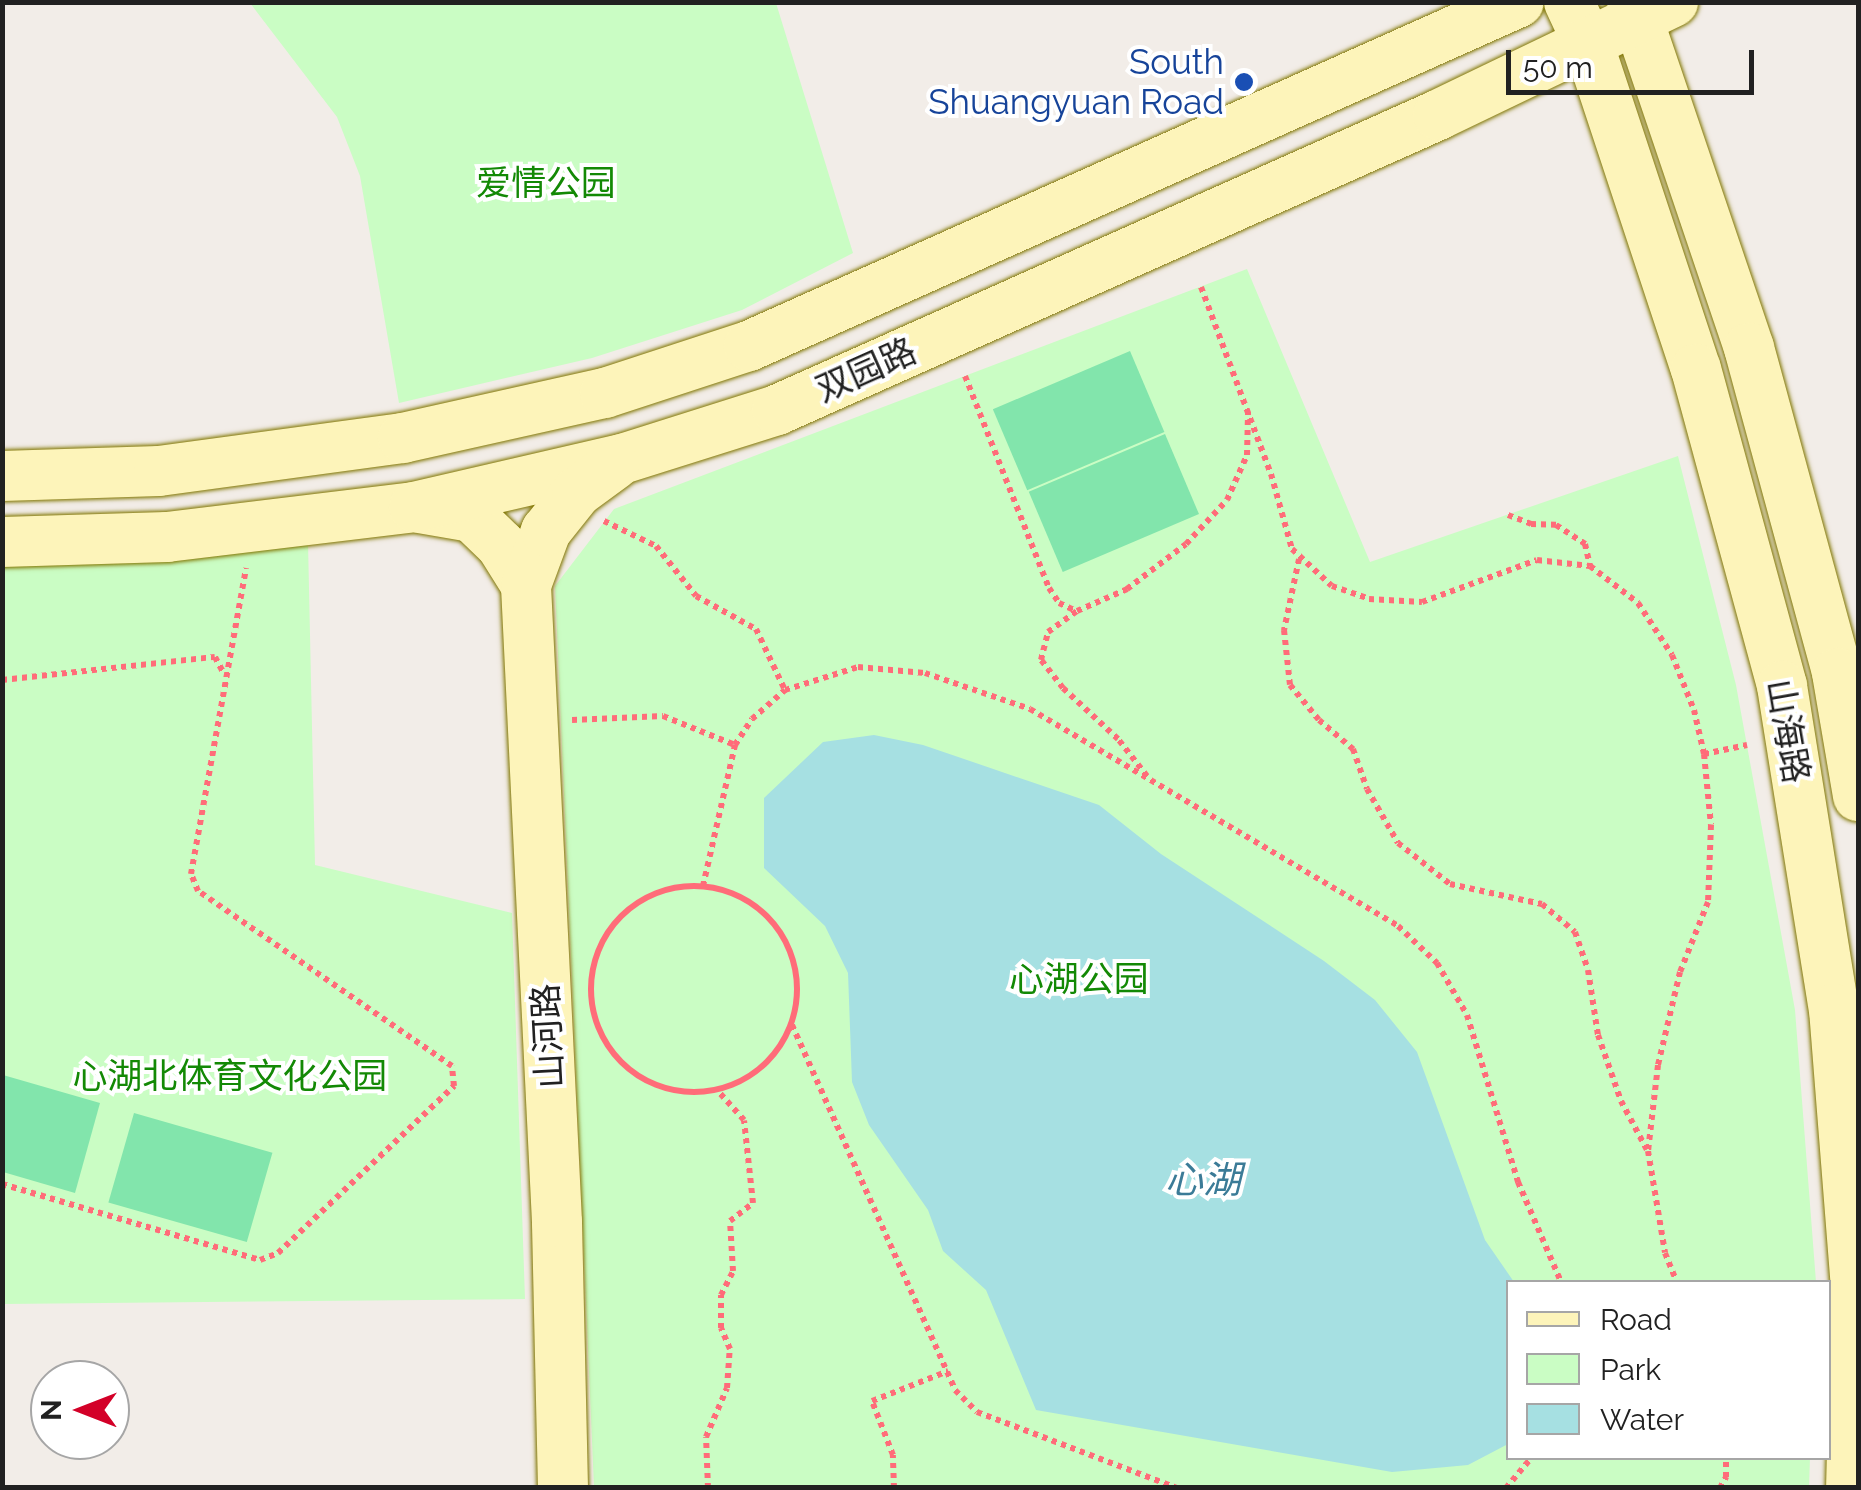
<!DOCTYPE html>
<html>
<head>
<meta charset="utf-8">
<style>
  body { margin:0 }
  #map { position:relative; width:1861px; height:1490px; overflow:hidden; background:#f2ede8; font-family:Raleway,"Noto Sans SC",sans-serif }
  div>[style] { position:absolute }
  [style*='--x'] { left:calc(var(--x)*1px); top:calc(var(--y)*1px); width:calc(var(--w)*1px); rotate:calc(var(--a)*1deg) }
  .park>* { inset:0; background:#cafdc4 }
  .pitch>* { inset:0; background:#82e5ac; transform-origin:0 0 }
  .water>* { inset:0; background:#a6e0e2 }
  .path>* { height:6px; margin-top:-3px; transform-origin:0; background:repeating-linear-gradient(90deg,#ff6c79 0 5px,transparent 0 10px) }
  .path>.ring { margin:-3px; padding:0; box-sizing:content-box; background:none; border:6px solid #ff6c79; border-radius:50% }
  .roads { filter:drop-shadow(0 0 2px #817600) drop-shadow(0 0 2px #817600) }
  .secondary>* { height:50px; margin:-25px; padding:0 25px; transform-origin:25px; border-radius:25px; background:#fdf4ba }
  .dots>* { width:28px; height:28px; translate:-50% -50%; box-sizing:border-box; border:5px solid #fff; border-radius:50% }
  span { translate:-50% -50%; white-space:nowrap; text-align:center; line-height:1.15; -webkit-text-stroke:8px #fff; paint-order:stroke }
  .transit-label { font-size:35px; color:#164399 }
  .right { translate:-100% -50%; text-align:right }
  .park-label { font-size:35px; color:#138905 }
  .street-label { font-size:35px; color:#212121 }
  .water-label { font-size:38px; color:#3b7b97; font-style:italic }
  .frame { position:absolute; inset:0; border:5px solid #212121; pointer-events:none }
  .legend { position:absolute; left:1506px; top:1280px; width:325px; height:180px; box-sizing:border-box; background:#fff; border:2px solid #a6a6a6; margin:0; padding:12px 18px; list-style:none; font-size:30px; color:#212121 }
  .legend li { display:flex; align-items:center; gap:20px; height:50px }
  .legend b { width:50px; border:2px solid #a6a6a6 }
  .north { position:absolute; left:30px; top:1360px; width:100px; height:100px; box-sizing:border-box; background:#fff; border:2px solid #a6a6a6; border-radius:50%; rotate:270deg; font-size:28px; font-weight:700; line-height:40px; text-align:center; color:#212121 }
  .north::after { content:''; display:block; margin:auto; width:35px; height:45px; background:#d30028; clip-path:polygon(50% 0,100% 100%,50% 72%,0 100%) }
  .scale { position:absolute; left:1506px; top:50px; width:248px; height:45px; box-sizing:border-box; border:5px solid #212121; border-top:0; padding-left:12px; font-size:30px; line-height:35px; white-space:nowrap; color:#212121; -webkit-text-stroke:8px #fff; paint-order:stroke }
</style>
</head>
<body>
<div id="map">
  <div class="park">
    <div style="clip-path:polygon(250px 3px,776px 3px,853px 253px,742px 310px,592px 358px,399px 403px,360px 176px,337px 117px)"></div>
    <div style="clip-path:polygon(1247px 269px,1370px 562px,1678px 456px,1736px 685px,1795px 1010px,1816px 1282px,1508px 1282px,1508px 1458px,1810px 1458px,1809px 1487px,594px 1487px,555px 586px,614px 509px)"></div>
    <div style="clip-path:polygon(308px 542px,315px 865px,512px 913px,525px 1299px,3px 1304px,2px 563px)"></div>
  </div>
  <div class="pitch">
    <div style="left:1130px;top:351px;width:88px;height:149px;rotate:67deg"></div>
    <div style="left:1165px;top:434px;width:87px;height:148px;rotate:67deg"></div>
    <div style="clip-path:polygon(3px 1075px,100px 1103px,75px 1193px,3px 1172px)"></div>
    <div style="left:134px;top:1113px;width:144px;height:93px;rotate:16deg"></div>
  </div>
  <div class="water">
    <div style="clip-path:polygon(874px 735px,923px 745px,1099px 805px,1161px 854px,1324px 961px,1375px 1000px,1417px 1052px,1485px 1240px,1514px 1282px,1508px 1282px,1508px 1444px,1468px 1465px,1392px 1472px,1036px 1410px,986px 1290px,943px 1251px,928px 1210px,869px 1125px,852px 1082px,848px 973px,825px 926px,764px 868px,764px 798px,823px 742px)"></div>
  </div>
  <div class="path">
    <div style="--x:1201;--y:287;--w:200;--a:69.5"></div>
    <div style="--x:1271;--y:474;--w:78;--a:74.4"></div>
    <div style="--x:1292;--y:549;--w:54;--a:42.8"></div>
    <div style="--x:1332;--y:586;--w:39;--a:19"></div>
    <div style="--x:1369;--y:599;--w:53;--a:3.2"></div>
    <div style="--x:1422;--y:602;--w:122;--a:-20.1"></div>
    <div style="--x:1537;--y:560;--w:53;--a:6.5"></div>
    <div style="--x:1590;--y:566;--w:61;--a:37.6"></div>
    <div style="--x:1638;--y:603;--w:62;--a:56.8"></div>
    <div style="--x:1672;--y:655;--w:59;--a:68.2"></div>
    <div style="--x:1694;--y:710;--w:45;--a:77.2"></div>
    <div style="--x:1704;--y:754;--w:71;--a:84.4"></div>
    <div style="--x:1711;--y:825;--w:77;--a:92.2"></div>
    <div style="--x:1708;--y:902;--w:75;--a:111.8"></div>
    <div style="--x:1680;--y:972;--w:96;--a:103.3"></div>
    <div style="--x:1658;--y:1065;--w:87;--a:96.6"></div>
    <div style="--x:1648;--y:1151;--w:103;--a:80.5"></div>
    <div style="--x:1665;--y:1253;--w:31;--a:68"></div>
    <div style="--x:965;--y:376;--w:228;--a:68.4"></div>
    <div style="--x:1049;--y:588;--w:18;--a:56"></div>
    <div style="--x:1059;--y:603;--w:19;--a:25"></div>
    <div style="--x:1508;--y:515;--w:25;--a:21"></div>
    <div style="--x:1531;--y:524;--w:25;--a:2"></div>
    <div style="--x:1556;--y:525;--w:35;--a:33"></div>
    <div style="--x:1585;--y:544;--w:23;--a:77"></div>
    <div style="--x:604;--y:521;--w:58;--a:25.7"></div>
    <div style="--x:656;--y:546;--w:64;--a:51.3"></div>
    <div style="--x:696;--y:596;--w:68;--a:28.8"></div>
    <div style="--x:756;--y:629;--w:68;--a:64.6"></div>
    <div style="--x:1299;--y:559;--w:73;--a:101.9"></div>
    <div style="--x:1284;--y:630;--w:55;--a:83.8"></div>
    <div style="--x:1290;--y:685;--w:45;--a:50.4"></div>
    <div style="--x:1319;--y:720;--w:45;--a:40.5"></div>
    <div style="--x:1353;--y:749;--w:42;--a:70.7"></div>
    <div style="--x:1367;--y:789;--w:62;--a:60.1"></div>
    <div style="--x:1398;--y:843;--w:66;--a:38.3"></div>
    <div style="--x:1450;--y:884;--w:94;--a:12.3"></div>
    <div style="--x:1542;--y:904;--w:43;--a:40.3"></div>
    <div style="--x:1575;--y:932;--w:40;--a:71.1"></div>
    <div style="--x:1588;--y:970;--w:66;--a:81.3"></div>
    <div style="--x:1598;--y:1035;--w:70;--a:70.8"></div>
    <div style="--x:1621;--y:1101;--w:55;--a:62"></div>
    <div style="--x:2;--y:680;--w:214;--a:-6.2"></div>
    <div style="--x:215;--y:657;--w:17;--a:62"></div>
    <div style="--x:572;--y:720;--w:91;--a:-2.5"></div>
    <div style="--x:663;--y:716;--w:78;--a:21.9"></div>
    <div style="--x:1704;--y:754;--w:44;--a:-11.8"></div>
    <div style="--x:1147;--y:776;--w:47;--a:-128.1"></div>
    <div style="--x:1118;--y:739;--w:75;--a:-137.2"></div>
    <div style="--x:1063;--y:688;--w:36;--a:-128"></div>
    <div style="--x:1041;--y:660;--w:29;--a:-76"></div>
    <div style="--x:1048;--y:632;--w:36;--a:-36"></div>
    <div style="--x:1077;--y:611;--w:55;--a:-23.7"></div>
    <div style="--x:1127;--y:589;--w:74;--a:-37.3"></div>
    <div style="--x:1186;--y:544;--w:60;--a:-47"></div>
    <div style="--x:1227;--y:500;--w:49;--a:-66"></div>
    <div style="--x:1247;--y:455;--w:42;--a:-88.6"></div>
    <div style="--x:703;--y:886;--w:145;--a:-77.2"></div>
    <div style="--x:735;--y:745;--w:31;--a:-57"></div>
    <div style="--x:752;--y:719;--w:44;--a:-41.3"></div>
    <div style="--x:785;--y:690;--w:77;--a:-17.5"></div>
    <div style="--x:858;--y:667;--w:67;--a:5.1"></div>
    <div style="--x:925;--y:673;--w:111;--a:18.9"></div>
    <div style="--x:1030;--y:709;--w:427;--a:30.5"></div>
    <div style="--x:1398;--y:926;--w:54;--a:43.5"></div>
    <div style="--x:1437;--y:963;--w:60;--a:60"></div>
    <div style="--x:1467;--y:1015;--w:175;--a:73"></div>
    <div style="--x:1518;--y:1182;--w:109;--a:66.7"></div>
    <div class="ring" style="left:591px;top:886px;width:200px;height:200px"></div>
    <div style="--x:792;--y:1025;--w:400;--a:65.9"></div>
    <div style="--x:955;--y:1390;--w:31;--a:45"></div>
    <div style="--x:977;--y:1412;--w:214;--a:20.8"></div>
    <div style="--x:2;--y:1184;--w:269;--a:16.4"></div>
    <div style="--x:260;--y:1260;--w:19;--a:-21"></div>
    <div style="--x:278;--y:1253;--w:243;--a:-43.5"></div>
    <div style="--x:454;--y:1086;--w:20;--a:-96"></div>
    <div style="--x:452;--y:1066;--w:308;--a:-145.4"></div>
    <div style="--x:198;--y:891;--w:18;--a:-112"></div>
    <div style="--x:191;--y:874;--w:311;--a:-79.8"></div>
    <div style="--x:708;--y:1488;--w:51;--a:-92.2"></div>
    <div style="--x:706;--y:1437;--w:53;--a:-66.8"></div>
    <div style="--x:727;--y:1388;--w:39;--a:-86"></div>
    <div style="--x:730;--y:1349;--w:23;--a:-113"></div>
    <div style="--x:721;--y:1328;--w:33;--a:-90"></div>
    <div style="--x:721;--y:1295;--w:27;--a:-63"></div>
    <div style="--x:733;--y:1271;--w:50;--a:-93.4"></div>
    <div style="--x:730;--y:1221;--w:29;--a:-38"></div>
    <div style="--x:753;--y:1203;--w:83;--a:-96.2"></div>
    <div style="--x:744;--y:1120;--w:40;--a:-132"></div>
    <div style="--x:894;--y:1488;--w:33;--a:-92"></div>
    <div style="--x:893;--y:1455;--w:58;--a:-111.3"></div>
    <div style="--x:872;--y:1401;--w:82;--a:-21.5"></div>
    <div style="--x:1246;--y:1488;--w:16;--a:0"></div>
    <div style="--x:1506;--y:1488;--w:39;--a:-50"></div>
    <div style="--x:1720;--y:1488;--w:13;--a:-61"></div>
    <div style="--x:1726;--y:1477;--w:19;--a:-90"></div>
  </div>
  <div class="roads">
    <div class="secondary">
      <div style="--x:1569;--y:2;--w:45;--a:65.1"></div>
      <div style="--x:1588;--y:43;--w:343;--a:71.7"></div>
      <div style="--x:1696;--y:369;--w:328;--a:74.8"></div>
      <div style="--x:1782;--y:686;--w:327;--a:80.9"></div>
      <div style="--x:1834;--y:1009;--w:279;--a:85.5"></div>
      <div style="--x:1856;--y:1287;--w:201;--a:91.4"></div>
      <div style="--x:1632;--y:2;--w:365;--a:71.3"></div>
      <div style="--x:1749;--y:348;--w:337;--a:74.8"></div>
      <div style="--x:1837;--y:673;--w:125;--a:80.3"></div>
      <div style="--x:2;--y:476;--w:157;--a:-1.8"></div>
      <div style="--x:159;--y:471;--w:246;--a:-7.7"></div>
      <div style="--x:403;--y:438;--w:207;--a:-12.6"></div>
      <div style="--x:605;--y:393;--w:151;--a:-18.1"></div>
      <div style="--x:749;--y:346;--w:843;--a:-24.07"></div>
      <div style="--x:420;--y:508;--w:53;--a:9.8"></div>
      <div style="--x:472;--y:517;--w:40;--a:44"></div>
      <div style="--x:501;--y:545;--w:47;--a:58"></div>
      <div style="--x:2;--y:542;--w:165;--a:-1.7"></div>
      <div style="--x:167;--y:537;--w:249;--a:-6.9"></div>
      <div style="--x:414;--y:507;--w:213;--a:-13"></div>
      <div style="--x:622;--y:459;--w:163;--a:-17.5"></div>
      <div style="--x:777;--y:410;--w:724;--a:-24.05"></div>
      <div style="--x:1438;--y:115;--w:261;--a:-25.7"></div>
      <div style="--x:563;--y:1488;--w:266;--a:-91.3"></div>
      <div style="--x:557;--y:1222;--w:638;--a:-92.79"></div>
      <div style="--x:526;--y:585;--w:58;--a:-69.7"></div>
      <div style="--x:546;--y:531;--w:50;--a:-51.5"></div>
      <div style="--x:577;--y:492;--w:46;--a:-36.1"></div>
    </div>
  </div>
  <div class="dots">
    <div style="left:1244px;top:82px;background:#1a4fb4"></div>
  </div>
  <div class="transit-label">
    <span class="right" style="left:1224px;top:82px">South<br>Shuangyuan Road</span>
  </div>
  <div class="park-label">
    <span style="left:546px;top:183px">爱情公园</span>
    <span style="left:1079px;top:979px">心湖公园</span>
    <span style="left:230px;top:1076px">心湖北体育文化公园</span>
  </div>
  <div class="street-label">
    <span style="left:866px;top:370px;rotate:-24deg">双园路</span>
    <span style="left:1788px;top:731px;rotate:80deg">山海路</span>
    <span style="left:548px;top:1036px;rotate:-93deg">山河路</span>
  </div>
  <div class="water-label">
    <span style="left:1203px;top:1180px">心湖</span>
  </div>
  <div class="frame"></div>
  <ul class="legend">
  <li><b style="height:12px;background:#fdf4ba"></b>Road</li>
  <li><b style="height:28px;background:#cafdc4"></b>Park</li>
  <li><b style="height:28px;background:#a6e0e2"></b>Water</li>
  </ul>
  <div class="north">N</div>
  <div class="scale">50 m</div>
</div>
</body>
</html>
